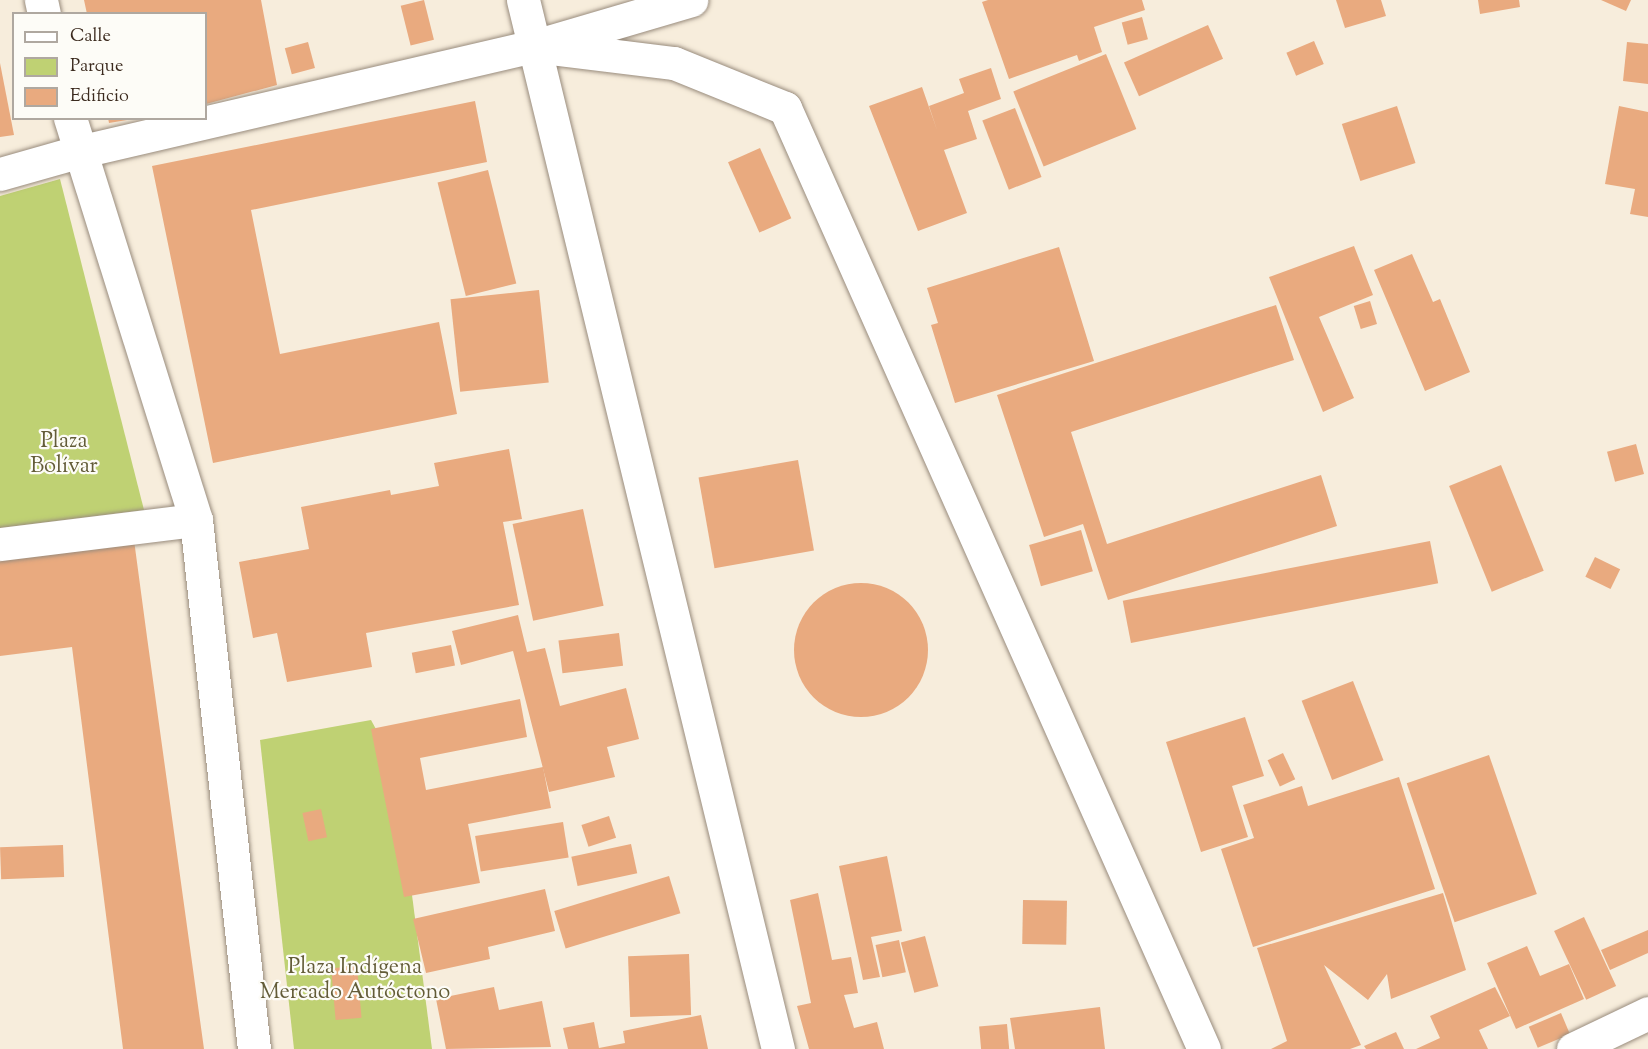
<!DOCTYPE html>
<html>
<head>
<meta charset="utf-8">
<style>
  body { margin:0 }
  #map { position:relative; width:1648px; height:1049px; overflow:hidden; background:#f7eddc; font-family:"Sorts Mill Goudy",serif }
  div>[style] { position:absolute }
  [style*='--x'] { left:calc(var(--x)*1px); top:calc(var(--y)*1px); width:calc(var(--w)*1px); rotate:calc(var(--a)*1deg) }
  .green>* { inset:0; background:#bfd173 }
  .building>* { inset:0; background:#e9aa7f; transform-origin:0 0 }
  .round { border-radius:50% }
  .roads { filter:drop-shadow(0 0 2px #998c7d) drop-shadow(0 0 2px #998c7d) }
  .minor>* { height:33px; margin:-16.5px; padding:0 16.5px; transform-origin:16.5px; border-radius:16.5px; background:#fff }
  span { translate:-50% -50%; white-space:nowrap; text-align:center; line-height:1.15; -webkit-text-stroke:4.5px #fdfcf7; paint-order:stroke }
  .park-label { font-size:22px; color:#635c38 }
  .legend { position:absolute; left:12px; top:12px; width:195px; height:108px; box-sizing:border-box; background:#fdfcf7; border:2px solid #afa8a0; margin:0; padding:8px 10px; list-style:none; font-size:18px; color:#3b2a1e }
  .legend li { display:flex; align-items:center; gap:12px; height:30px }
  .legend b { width:30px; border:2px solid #afa8a0 }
</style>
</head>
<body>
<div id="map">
  <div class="green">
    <div style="clip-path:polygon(60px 179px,144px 510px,0 528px,0 196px)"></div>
    <div style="clip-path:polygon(371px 720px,395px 764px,432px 1049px,294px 1049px,260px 740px)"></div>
  </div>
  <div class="building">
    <div style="clip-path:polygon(84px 0,261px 0,277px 85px,206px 104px,206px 14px,87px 14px)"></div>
    <div style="left:424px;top:0;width:41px;height:24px;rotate:76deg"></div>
    <div style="clip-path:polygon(988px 0,1142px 0,1145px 10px,1094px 27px,1102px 52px,1079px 61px,1077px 55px,1009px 79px,982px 2px)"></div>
    <div style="clip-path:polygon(1336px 0,1381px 0,1386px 16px,1345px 28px)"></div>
    <div style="clip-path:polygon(1478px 0,1519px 0,1520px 7px,1480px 14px)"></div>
    <div style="clip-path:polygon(1601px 0,1631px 0,1626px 11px)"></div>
    <div style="left:1142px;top:17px;width:23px;height:21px;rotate:75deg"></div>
    <div style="left:1208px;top:25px;width:37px;height:92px;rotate:66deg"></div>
    <div style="left:1314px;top:41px;width:25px;height:30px;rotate:67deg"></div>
    <div style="left:308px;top:42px;width:27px;height:24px;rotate:75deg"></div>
    <div style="clip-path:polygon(1627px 42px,1648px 44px,1648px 84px,1623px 81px)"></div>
    <div style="left:1106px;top:54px;width:81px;height:100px;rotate:68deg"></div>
    <div style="clip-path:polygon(0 63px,14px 135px,0 137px)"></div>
    <div style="clip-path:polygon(991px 68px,1001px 99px,968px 111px,977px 139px,944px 150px,967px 213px,918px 231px,869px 106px,922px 87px,937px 130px,929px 106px,964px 93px,959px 79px)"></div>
    <div style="clip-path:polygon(475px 101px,487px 162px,251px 210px,280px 354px,439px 322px,457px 414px,213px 463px,152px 166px)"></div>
    <div style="left:1397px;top:106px;width:60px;height:58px;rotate:72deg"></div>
    <div style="clip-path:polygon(1619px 106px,1648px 112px,1648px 217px,1630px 214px,1635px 189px,1605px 184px)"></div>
    <div style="left:1015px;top:108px;width:74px;height:35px;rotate:69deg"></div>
    <div style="clip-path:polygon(108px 118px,127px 118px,127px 120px,109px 123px)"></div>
    <div style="left:760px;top:148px;width:77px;height:35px;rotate:66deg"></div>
    <div style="left:488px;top:170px;width:117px;height:52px;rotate:76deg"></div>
    <div style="clip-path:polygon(1354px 246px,1373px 295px,1319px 317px,1354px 398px,1323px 412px,1269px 277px)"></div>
    <div style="clip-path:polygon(1059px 247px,1094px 361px,955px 403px,931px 325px,938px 323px,927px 288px)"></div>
    <div style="clip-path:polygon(1412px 254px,1433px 302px,1440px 299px,1470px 372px,1425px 391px,1374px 270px)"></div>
    <div style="left:539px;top:290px;width:93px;height:89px;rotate:84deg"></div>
    <div style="left:1370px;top:301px;width:24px;height:17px;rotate:73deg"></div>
    <div style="clip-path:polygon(1276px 305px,1294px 360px,1071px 432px,1107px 544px,1321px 475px,1337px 526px,1108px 600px,1083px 524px,1044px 537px,997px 395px)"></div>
    <div style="left:1636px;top:444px;width:31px;height:30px;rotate:75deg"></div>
    <div style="clip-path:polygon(509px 449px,522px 519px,503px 522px,519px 605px,366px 633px,372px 667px,287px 682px,277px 633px,253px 638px,239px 562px,309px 549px,301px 507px,390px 490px,391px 495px,439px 486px,434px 463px)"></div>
    <div style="left:798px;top:460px;width:92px;height:101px;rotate:80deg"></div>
    <div style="left:1501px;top:465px;width:114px;height:56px;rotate:68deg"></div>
    <div style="left:583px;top:509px;width:99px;height:72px;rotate:78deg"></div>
    <div style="left:1081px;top:530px;width:43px;height:54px;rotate:74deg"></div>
    <div style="clip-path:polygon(134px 540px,147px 637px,204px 1049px,123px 1049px,72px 647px,0 656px,0 557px)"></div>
    <div style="left:1430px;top:541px;width:43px;height:313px;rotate:79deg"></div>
    <div style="left:1595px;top:557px;width:28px;height:22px;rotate:26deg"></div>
    <div class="round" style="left:794px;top:583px;width:134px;height:134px"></div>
    <div style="clip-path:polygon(518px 615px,527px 652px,545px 648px,560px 706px,626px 688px,639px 739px,607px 747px,615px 777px,549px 792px,513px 651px,461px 665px,452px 631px)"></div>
    <div style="left:619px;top:633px;width:33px;height:61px;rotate:83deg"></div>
    <div style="left:451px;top:645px;width:21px;height:40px;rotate:79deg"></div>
    <div style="left:1353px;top:681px;width:85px;height:55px;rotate:69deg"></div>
    <div style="clip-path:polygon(520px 699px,527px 737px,420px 758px,426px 790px,543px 767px,551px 808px,468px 824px,480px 883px,404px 897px,371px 729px)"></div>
    <div style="clip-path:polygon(1245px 717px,1264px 776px,1232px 786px,1248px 837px,1201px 852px,1166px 742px)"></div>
    <div style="left:1283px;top:753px;width:29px;height:17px;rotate:65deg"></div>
    <div style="left:1489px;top:755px;width:147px;height:87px;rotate:71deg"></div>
    <div style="clip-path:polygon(1399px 777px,1435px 889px,1253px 947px,1221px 849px,1254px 838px,1243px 805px,1302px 786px,1308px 806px)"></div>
    <div style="left:321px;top:809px;width:29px;height:19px;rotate:78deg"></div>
    <div style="left:609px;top:816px;width:23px;height:29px;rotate:72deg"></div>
    <div style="left:563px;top:822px;width:36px;height:89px;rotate:81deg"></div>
    <div style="left:631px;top:844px;width:30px;height:61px;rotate:78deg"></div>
    <div style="left:63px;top:845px;width:32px;height:63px;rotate:88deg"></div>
    <div style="clip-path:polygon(887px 856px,902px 931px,871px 937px,880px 977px,863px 980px,839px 866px)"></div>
    <div style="left:669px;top:876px;width:39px;height:120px;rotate:73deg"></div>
    <div style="clip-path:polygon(545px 889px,555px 931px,488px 947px,490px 959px,426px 973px,413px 919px)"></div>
    <div style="clip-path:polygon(818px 893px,832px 960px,851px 957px,858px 993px,844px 995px,854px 1028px,877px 1022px,884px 1049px,809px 1049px,797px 1006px,811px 1003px,790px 900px)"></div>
    <div style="clip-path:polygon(1443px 893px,1466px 970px,1391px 999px,1387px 974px,1368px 1000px,1324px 965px,1361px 1045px,1350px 1049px,1271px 1049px,1287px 1041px,1257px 948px)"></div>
    <div style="left:1023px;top:900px;width:44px;height:44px;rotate:1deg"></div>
    <div style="left:1584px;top:917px;width:76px;height:33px;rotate:65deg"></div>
    <div style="clip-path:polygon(1648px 930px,1648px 953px,1610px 970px,1601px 950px)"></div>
    <div style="left:925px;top:936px;width:52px;height:25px;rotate:75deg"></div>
    <div style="left:899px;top:940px;width:33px;height:24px;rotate:78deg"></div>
    <div style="clip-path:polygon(1527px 946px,1540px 976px,1569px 964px,1584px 999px,1516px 1029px,1487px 963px)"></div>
    <div style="left:689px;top:954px;width:61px;height:61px;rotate:88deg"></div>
    <div style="left:357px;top:966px;width:52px;height:26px;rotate:85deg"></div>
    <div style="clip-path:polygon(494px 987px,499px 1010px,542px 1001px,551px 1047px,446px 1049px,436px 999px)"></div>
    <div style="clip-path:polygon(1495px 987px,1510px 1016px,1479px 1030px,1488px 1049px,1416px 1049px,1440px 1038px,1430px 1016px)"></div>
    <div style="clip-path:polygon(1100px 1007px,1105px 1049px,1015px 1049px,1010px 1018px)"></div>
    <div style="left:1561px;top:1013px;width:23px;height:35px;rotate:67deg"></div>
    <div style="clip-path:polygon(701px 1015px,708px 1049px,568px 1049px,563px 1028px,594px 1022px,599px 1048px,625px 1043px,623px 1031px)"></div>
    <div style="left:1007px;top:1024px;width:25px;height:28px;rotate:85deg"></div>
    <div style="clip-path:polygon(1396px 1032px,1404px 1049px,1366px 1049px,1364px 1046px)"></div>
  </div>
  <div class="roads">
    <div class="minor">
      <div style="--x:41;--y:0;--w:14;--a:78"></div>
      <div style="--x:523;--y:0;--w:1080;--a:76.34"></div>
      <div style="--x:535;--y:46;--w:140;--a:7"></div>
      <div style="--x:674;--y:63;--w:120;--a:22.1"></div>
      <div style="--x:785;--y:108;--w:1030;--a:66"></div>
      <div style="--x:70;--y:118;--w:421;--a:72.6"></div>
      <div style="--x:196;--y:520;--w:532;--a:83.74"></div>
      <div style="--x:0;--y:174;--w:81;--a:-15.8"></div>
      <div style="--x:78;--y:152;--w:469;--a:-13.1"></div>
      <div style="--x:535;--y:46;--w:163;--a:-16.4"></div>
      <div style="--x:0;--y:544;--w:197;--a:-7"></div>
      <div style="--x:1573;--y:1049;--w:83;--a:-25.6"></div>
    </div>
  </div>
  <div class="park-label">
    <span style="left:64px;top:455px">Plaza<br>Bolívar</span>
    <span style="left:355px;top:981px">Plaza Indígena<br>Mercado Autóctono</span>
  </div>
  <ul class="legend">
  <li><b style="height:8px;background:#fff"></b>Calle</li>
  <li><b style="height:16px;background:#bfd173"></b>Parque</li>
  <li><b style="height:16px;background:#e9aa7f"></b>Edificio</li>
  </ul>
</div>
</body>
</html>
